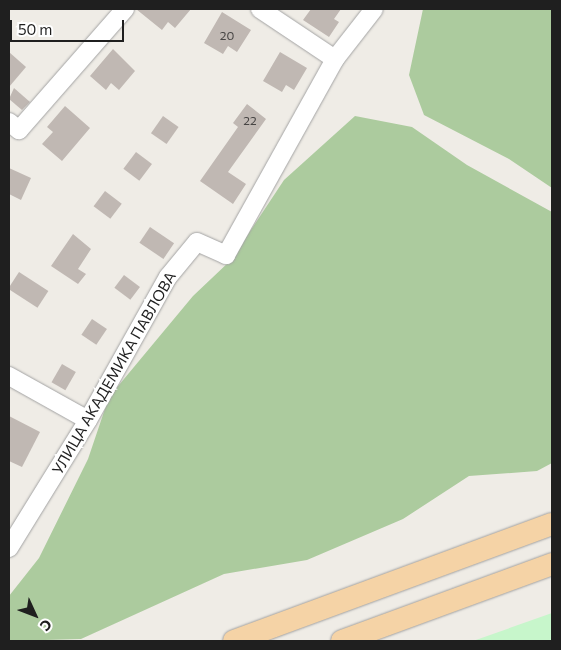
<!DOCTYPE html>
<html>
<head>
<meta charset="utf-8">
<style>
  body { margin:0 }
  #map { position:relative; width:561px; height:650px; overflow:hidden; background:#efece6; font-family:Commissioner,sans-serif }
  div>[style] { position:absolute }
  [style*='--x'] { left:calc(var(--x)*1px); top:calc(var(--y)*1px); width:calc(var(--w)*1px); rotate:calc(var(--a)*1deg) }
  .forest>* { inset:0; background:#accb9e }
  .park>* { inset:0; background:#c7f6cb }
  .building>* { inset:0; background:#c0b8b3; transform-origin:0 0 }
  .roads { filter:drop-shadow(0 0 1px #a3a3a3) drop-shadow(0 0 1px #a3a3a3) }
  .minor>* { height:18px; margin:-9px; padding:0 9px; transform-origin:9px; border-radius:9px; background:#fff }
  .major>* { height:22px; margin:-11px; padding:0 11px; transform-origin:11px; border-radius:11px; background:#f5d3a6 }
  span { translate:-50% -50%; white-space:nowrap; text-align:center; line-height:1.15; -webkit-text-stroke:4px #fff; paint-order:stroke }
  .number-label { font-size:12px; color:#474544 }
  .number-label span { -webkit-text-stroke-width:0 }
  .street-label { font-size:15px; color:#1f1f1f }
  .frame { position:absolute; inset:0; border:10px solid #1f1f1f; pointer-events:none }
  .north { position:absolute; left:10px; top:590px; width:50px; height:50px; -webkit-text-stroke:4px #fff; paint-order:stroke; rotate:133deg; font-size:14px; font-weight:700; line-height:20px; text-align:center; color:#1f1f1f }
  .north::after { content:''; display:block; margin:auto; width:18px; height:22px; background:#1f1f1f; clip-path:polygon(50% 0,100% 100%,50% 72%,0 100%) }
  .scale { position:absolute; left:10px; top:20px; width:114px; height:22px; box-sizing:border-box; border:2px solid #1f1f1f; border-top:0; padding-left:6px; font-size:15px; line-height:18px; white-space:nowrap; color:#1f1f1f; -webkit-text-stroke:4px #fff; paint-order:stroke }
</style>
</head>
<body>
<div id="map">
  <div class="forest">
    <div style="clip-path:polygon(423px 9px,552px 9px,552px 188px,509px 159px,424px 115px,409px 75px)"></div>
    <div style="clip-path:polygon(355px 116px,412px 127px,467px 165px,552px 212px,552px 463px,537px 471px,469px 476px,403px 519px,307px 560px,224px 574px,81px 639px,9px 641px,9px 596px,39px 558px,88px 459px,109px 397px,193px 296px,231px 260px,284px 180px)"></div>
  </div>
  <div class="park">
    <div style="clip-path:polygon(552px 613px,552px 641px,473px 641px)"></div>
  </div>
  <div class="building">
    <div style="clip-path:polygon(136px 9px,191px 9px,175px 28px,168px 22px,162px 30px)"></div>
    <div style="clip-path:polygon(311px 9px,341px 9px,334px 19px,339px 22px,329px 37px,303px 20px)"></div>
    <div style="clip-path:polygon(222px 12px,251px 30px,237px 52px,228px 46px,223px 54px,204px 43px)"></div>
    <div style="clip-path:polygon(113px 49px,135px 71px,119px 90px,111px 83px,106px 90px,90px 76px)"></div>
    <div style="clip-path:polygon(9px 52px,26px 67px,9px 87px)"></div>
    <div style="clip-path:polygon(280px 52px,307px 68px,294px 90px,286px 85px,282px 92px,263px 81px)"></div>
    <div style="clip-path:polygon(14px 88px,30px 102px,22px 110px,9px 99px)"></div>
    <div style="clip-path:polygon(247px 104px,266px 119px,228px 172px,246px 184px,233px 204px,200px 181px,238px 127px,233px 123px)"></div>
    <div style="clip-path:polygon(65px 106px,90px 128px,62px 161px,42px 144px,53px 132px,47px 127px)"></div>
    <div style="left:163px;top:116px;width:19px;height:21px;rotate:35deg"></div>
    <div style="left:136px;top:152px;width:20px;height:21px;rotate:37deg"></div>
    <div style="clip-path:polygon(9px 168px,31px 178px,21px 200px,9px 194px)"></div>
    <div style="left:105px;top:191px;width:21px;height:19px;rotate:37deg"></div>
    <div style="left:150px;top:227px;width:29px;height:19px;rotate:34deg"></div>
    <div style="clip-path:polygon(73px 234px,91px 249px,78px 269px,86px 274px,78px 284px,51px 266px)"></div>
    <div style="left:19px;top:272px;width:35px;height:20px;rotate:33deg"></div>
    <div style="left:124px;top:275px;width:20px;height:16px;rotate:37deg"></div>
    <div style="left:92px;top:319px;width:18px;height:19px;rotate:34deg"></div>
    <div style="left:62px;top:364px;width:16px;height:21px;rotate:30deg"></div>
    <div style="clip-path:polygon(9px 416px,40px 432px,22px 467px,9px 461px)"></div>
  </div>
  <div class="roads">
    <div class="minor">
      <div style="--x:260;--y:9;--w:90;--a:33.7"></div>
      <div style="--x:9;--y:122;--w:13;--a:39"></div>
      <div style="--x:19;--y:130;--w:161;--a:-48.8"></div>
      <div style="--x:9;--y:376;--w:90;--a:29.1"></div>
      <div style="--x:9;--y:548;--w:150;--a:-58.3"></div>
      <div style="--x:88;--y:420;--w:164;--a:-60.8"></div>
      <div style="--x:168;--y:277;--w:45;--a:-50.4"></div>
      <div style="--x:197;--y:242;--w:32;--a:24"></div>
      <div style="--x:226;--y:255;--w:224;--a:-60.9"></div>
      <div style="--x:335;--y:59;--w:63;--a:-52"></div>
    </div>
    <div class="major">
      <div style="--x:234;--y:641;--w:339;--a:-20.2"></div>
      <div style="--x:342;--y:641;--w:224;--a:-20.1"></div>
    </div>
  </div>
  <div class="number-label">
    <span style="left:227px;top:36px">20</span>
    <span style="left:250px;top:121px">22</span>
  </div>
  <div class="street-label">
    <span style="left:114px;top:373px;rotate:-60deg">УЛИЦА АКАДЕМИКА ПАВЛОВА</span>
  </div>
  <div class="frame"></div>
  <div class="north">С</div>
  <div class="scale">50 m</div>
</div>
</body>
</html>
